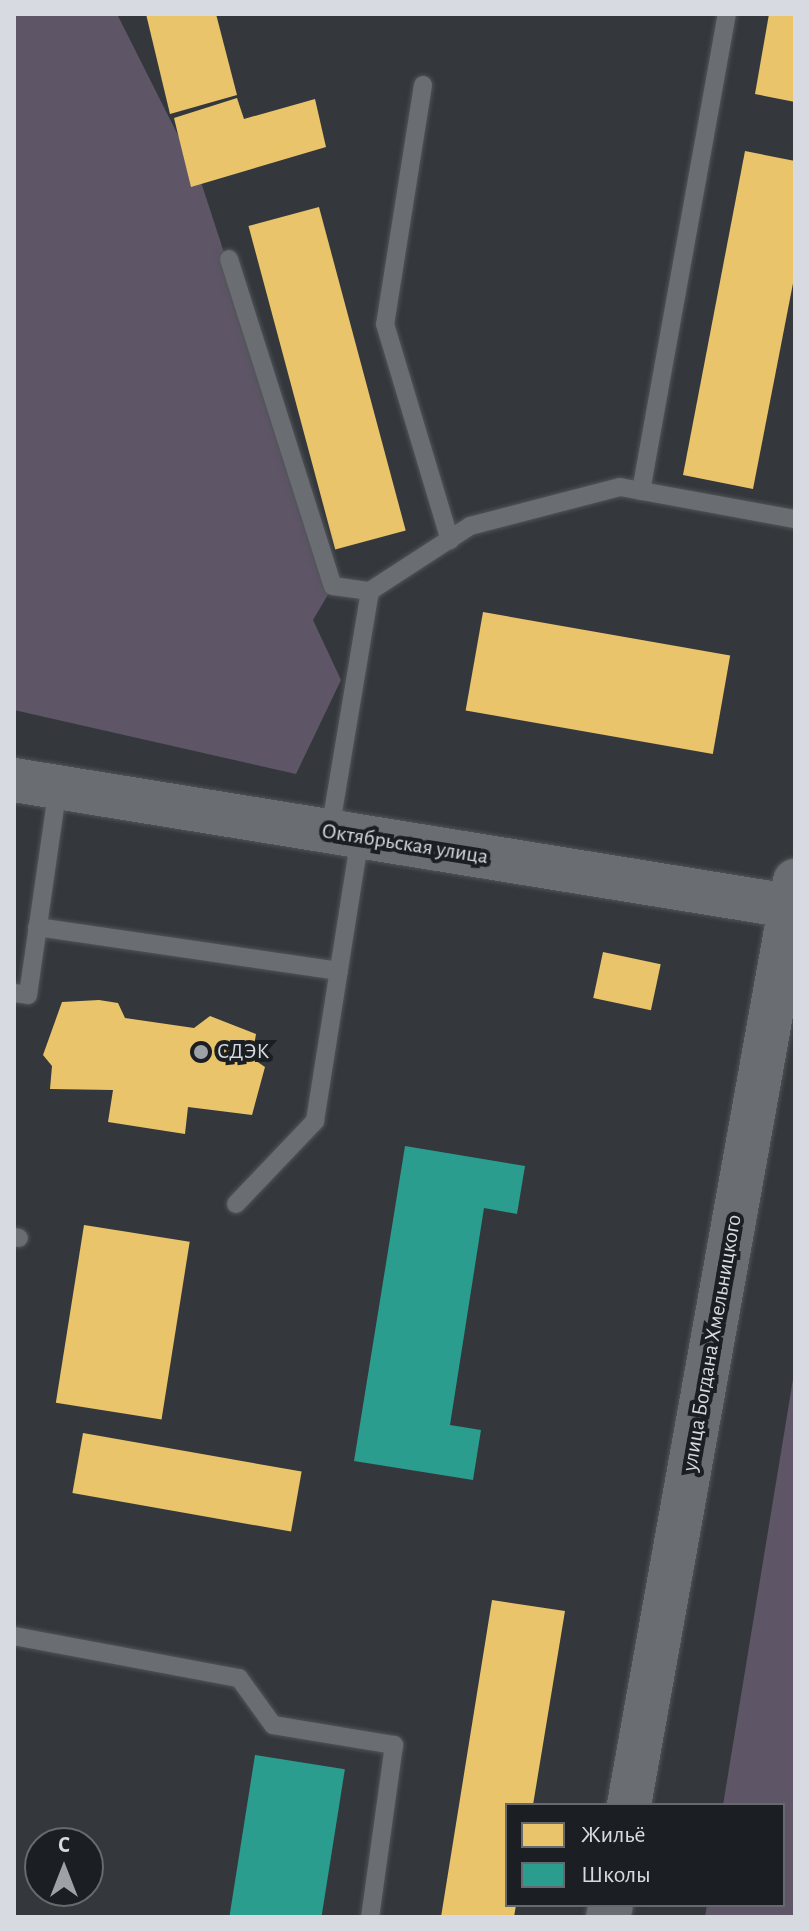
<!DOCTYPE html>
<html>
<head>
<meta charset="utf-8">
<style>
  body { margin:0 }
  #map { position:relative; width:809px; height:1931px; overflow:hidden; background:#34383c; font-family:"Alegreya Sans",sans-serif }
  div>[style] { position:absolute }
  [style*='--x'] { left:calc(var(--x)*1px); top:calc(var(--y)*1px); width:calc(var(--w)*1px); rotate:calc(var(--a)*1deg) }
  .green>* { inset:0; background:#5e5666 }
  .homes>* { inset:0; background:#e9c46a; transform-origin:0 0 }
  .schools>* { inset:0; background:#2a9d8f; transform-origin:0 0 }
  .roads { filter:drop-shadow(0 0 2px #515459) drop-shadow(0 0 2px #515459) }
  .lane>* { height:18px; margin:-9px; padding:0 9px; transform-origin:9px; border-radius:9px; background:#6a6e72 }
  .secondary>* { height:44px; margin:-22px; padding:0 22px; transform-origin:22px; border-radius:22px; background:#6a6e72 }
  .dots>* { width:22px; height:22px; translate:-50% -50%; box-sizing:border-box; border:4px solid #1b1e22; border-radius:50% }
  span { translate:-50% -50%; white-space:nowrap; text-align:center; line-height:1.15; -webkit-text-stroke:8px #1b1e22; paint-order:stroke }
  .street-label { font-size:22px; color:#d7dbe1 }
  .poi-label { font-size:22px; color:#d7dbe1 }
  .left { translate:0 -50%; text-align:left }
  .frame { position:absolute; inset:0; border:16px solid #d7dbe1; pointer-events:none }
  .legend { position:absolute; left:505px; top:1803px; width:280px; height:104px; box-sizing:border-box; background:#1b1e22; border:2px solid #666a6e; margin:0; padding:10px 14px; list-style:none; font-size:24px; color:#d7dbe1 }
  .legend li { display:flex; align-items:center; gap:16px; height:40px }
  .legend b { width:40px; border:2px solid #666a6e }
  .north { position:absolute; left:24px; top:1827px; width:80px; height:80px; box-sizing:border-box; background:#1b1e22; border:2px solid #666a6e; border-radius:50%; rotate:0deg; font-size:22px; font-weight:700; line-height:32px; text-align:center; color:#d7dbe1 }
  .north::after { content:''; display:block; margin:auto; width:28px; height:36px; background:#9ea2a7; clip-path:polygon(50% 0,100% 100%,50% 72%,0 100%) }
</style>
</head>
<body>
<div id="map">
  <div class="green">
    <div style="clip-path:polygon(14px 14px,117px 14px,200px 179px,333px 586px,313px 620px,341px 680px,296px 774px,14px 710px)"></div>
    <div style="clip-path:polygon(795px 1367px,795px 1917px,705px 1917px,707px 1905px,783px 1905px,783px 1805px,723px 1805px)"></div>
  </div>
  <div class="homes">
    <div style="clip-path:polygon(146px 14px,216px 14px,237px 95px,170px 114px)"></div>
    <div style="clip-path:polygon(769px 14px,795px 14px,795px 102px,755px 94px)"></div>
    <div style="clip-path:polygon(237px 98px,244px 119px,315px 99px,326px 147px,191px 187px,174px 118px)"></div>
    <div style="clip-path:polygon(745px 151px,795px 161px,795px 273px,753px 489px,683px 475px)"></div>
    <div style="left:319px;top:207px;width:335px;height:73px;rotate:75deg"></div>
    <div style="left:483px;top:612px;width:251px;height:100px;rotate:10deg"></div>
    <div style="left:603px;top:952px;width:59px;height:47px;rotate:12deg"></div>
    <div style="clip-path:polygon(99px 1000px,118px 1003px,125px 1018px,194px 1028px,210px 1016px,256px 1034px,252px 1058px,265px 1067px,252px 1115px,188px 1107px,185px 1134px,108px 1122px,113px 1090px,50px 1089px,52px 1066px,43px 1055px,62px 1002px)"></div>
    <div style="left:84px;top:1225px;width:107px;height:180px;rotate:9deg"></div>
    <div style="left:83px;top:1433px;width:222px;height:61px;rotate:10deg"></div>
    <div style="clip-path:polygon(492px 1600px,565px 1611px,533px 1805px,507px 1805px,507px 1905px,516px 1905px,514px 1917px,441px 1917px)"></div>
  </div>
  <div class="schools">
    <div style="clip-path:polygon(405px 1146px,525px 1166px,517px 1214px,484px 1208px,450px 1425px,481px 1430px,473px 1480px,354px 1461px)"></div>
    <div style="left:255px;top:1755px;width:91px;height:164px;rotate:9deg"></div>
  </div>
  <div class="roads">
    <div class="lane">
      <div style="--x:423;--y:85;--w:242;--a:99"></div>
      <div style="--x:385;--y:324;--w:226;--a:73.3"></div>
      <div style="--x:229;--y:259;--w:343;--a:72.4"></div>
      <div style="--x:333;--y:586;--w:37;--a:8"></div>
      <div style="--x:370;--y:591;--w:243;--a:99.5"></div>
      <div style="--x:641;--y:491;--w:485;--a:-79.8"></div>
      <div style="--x:370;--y:591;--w:119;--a:-33"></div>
      <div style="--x:470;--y:526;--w:155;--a:-14.6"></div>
      <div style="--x:620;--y:487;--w:178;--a:10.4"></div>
      <div style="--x:37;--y:927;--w:305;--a:8.3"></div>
      <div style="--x:14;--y:993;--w:14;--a:8"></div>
      <div style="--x:28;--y:995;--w:210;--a:-81.8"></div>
      <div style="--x:236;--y:1204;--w:115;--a:-46.4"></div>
      <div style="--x:315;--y:1121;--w:289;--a:-81"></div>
      <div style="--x:14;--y:1237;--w:5;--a:11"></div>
      <div style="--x:14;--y:1636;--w:229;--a:10.6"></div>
      <div style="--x:239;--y:1678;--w:58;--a:54.1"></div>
      <div style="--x:273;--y:1725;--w:123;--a:9.4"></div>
      <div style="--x:394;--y:1745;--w:174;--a:97.9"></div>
    </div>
    <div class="secondary">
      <div style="--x:14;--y:780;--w:791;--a:9.24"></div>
      <div style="--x:629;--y:1805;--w:939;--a:-79.82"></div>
      <div style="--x:608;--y:1917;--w:12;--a:-76"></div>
    </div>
  </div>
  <div class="dots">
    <div style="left:201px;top:1052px;background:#9ea2a7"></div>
  </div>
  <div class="street-label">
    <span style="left:405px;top:844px;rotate:9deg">Октябрьская улица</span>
    <span style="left:712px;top:1343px;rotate:-80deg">улица Богдана Хмельницкого</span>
  </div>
  <div class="poi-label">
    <span class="left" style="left:217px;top:1052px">СДЭК</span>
  </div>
  <div class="frame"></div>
  <ul class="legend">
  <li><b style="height:22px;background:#e9c46a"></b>Жильё</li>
  <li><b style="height:22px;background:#2a9d8f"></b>Школы</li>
  </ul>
  <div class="north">С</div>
</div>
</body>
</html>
